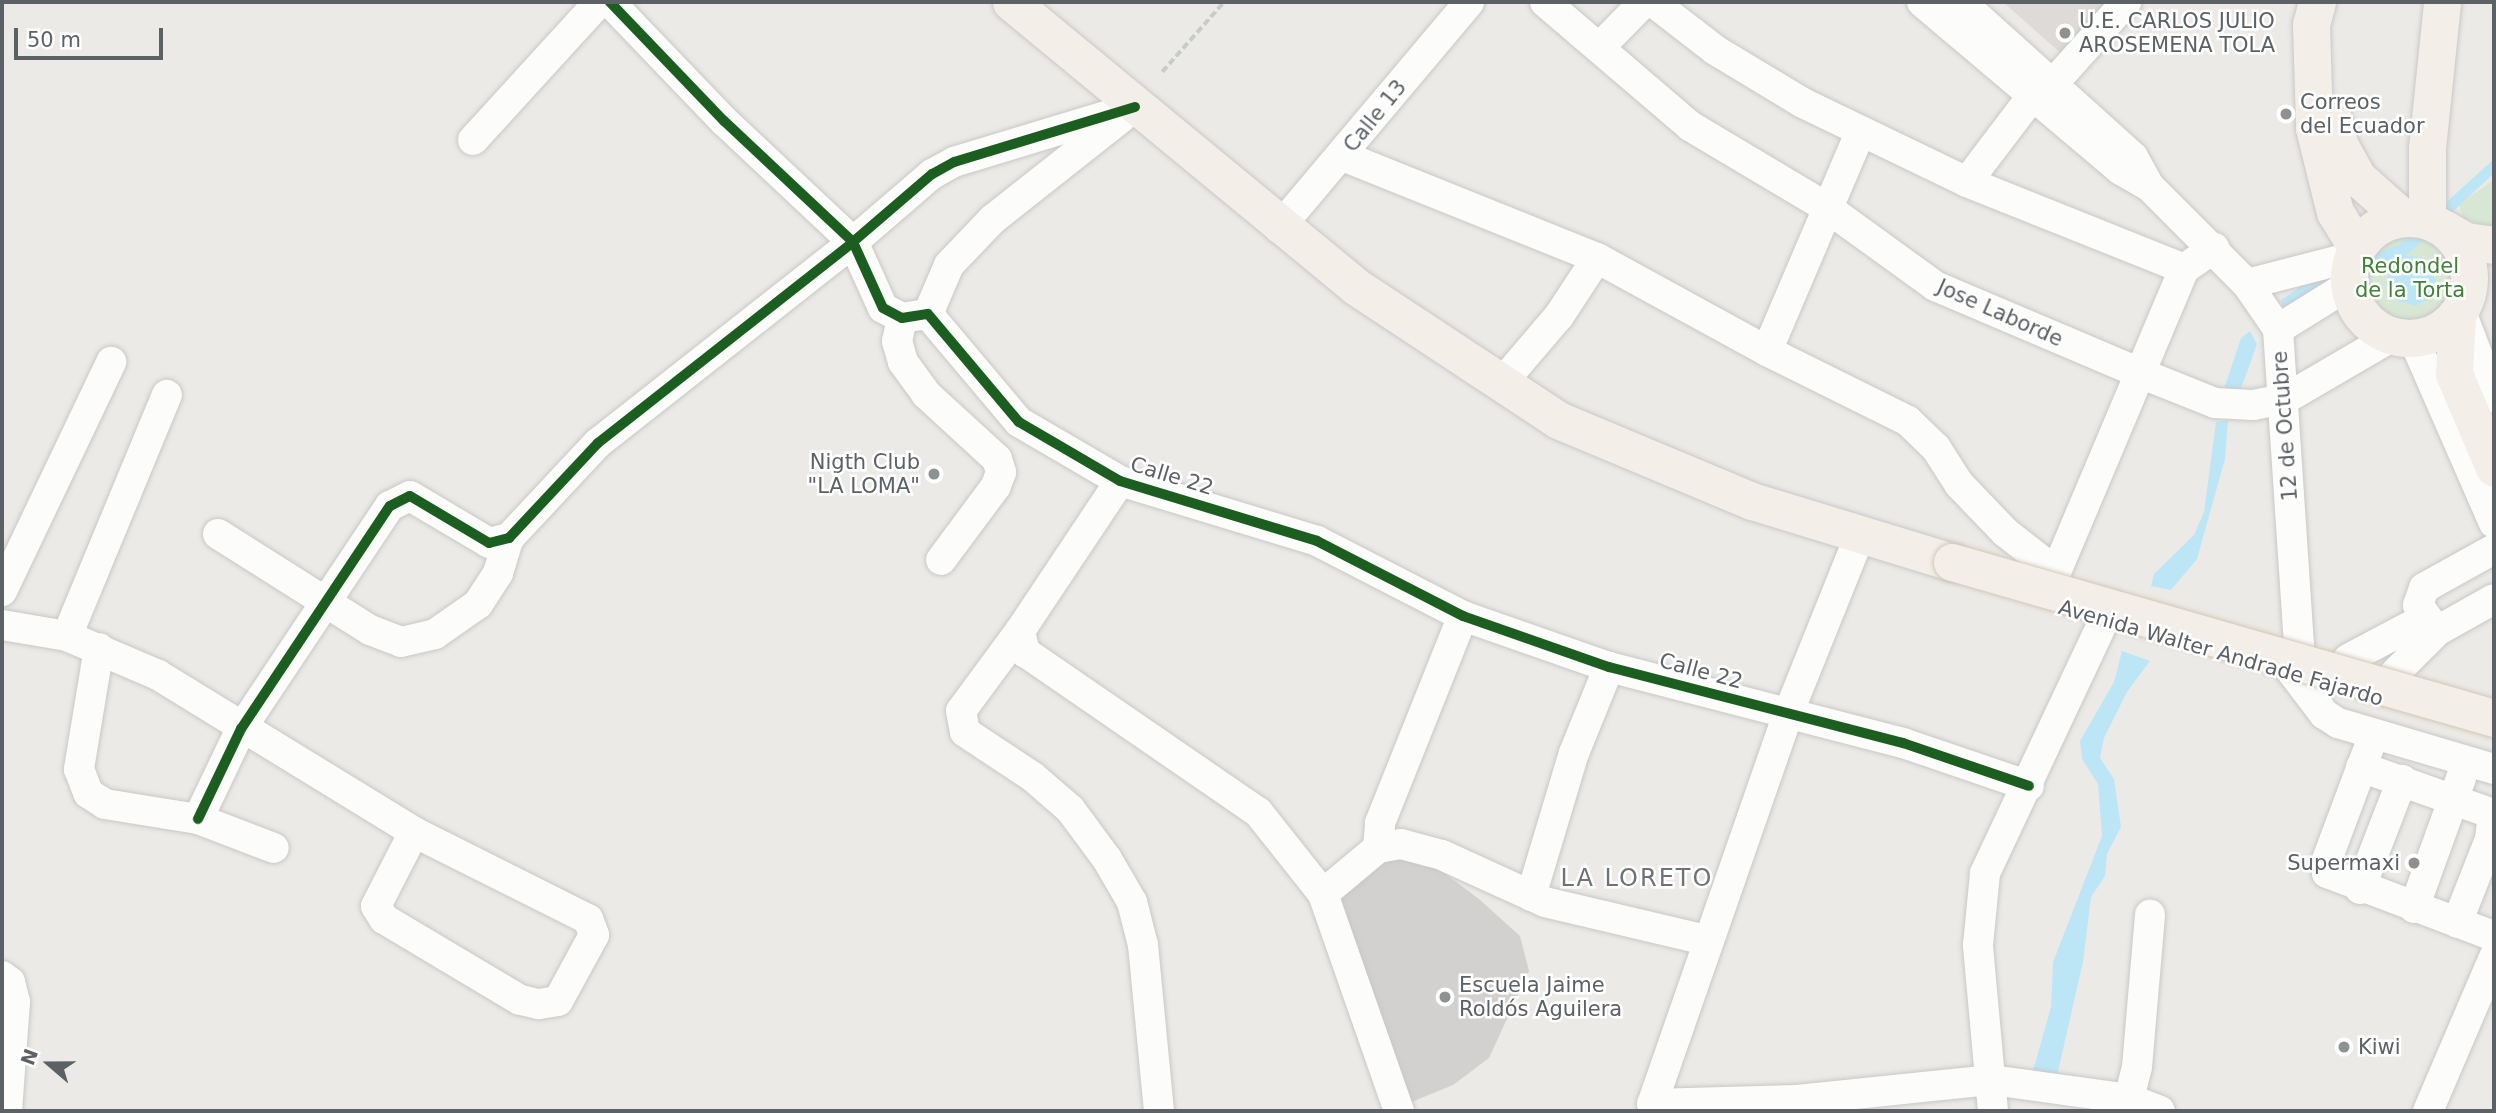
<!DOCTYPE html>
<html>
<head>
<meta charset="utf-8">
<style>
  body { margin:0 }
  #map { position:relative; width:2496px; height:1113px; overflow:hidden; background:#eceae7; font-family:"DejaVu Sans",sans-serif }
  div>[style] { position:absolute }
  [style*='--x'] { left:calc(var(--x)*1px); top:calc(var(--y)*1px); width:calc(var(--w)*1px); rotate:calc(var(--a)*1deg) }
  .education>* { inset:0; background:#dedad7 }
  .green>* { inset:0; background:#d8e7d3 }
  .round { border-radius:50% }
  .water>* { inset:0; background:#bce6f6 }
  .building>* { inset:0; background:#d3d1d0 }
  .path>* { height:3.5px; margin-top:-1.75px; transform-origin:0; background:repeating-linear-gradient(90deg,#c7ccc9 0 7px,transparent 0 10.5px) }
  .roads { filter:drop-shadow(0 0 2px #c8c8c8) drop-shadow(0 0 2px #c8c8c8) }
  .minor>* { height:30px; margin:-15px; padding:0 15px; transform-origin:15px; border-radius:15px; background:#fcfcfb }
  .major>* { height:37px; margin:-18.5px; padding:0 18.5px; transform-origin:18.5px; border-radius:18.5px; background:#f3efe8 }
  .major>.ring { margin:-18.5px; padding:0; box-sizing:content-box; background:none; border:37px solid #f3efe8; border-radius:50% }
  .bridges { filter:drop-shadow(0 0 2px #d3c7b6) drop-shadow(0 0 2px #d3c7b6) }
  .major-bridge>* { height:37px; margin:-18.5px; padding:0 18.5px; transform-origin:18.5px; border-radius:18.5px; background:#f3efe8 }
  .cycleway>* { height:10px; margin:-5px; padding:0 5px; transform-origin:5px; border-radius:5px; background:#1b5e20 }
  .dots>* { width:19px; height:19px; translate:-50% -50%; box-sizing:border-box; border:4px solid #fff; border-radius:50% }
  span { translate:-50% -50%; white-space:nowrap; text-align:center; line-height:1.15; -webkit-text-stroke:5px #fff; paint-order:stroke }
  .poi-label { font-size:21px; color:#5c6165 }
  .left { translate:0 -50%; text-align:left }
  .right { translate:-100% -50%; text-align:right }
  .street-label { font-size:21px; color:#5c6165 }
  .park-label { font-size:21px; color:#3f8137 }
  .quarter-label { font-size:24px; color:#6d7377; letter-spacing:2px }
  .frame { position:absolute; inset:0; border:4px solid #5c6165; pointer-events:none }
  .north { position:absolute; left:14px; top:1029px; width:70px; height:70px; -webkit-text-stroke:5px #fff; paint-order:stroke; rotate:290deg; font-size:19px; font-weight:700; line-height:28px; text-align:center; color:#5c6165 }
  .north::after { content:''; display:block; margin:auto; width:24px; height:32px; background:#5c6165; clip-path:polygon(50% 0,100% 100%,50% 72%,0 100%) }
  .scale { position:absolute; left:14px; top:28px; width:149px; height:32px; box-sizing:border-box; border:4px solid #5c6165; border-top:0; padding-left:9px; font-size:21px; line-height:24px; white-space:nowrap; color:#5c6165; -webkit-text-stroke:5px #fff; paint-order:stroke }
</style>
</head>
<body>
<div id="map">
  <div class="education">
    <div style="clip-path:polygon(2003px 2px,2120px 2px,2065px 57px)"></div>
  </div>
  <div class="green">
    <div style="clip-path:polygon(2494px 180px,2494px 229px,2463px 218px,2459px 204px)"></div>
    <div class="round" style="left:2367px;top:235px;width:86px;height:86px"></div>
  </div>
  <div class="water">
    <div style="clip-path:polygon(2494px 159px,2494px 173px,2406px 256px,2419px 257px,2432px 267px,2436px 284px,2429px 299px,2415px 306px,2393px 299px,2386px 285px,2389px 268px,2288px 323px,2281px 300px,2317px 275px,2399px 245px)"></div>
    <div style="clip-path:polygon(2250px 331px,2257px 344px,2239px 394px,2223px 392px,2241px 338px)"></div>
    <div style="clip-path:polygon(2228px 420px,2225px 459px,2197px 559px,2171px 590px,2151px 586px,2154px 574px,2194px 535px,2204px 512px,2216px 422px)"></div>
    <div style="clip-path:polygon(2122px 651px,2150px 661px,2127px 692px,2104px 738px,2100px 758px,2114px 779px,2121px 827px,2107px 854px,2105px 876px,2091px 897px,2083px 962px,2056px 1080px,2033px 1071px,2051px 1007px,2053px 962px,2102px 836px,2098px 784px,2082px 759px,2080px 741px,2114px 682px)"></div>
  </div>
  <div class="building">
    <div style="clip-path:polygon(1399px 856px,1436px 867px,1479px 899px,1520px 936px,1529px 971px,1489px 1058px,1453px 1085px,1409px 1103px,1336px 893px,1366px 871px)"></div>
  </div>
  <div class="path">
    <div style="--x:1162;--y:72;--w:94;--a:-48.5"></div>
  </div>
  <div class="roads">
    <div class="minor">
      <div style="--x:1545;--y:2;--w:191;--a:40.5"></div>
      <div style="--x:1690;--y:126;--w:158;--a:30.8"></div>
      <div style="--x:1826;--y:207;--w:135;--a:35.9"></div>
      <div style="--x:1935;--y:286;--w:223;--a:23"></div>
      <div style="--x:2140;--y:373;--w:81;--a:21.8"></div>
      <div style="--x:2215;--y:403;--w:38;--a:3"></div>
      <div style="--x:2253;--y:405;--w:33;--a:-11"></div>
      <div style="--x:2285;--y:399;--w:125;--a:-30.3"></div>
      <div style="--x:1653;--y:2;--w:78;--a:37.7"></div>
      <div style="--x:1715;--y:50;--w:103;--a:31.1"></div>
      <div style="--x:1803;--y:103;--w:182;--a:25.7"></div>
      <div style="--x:1967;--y:182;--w:234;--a:21.8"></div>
      <div style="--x:1922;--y:2;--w:260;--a:40.2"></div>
      <div style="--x:2121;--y:170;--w:32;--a:30"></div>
      <div style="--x:2149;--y:186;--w:33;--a:-119"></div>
      <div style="--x:2133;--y:157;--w:232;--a:-138"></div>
      <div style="--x:1599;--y:48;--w:64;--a:-45.6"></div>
      <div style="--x:1135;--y:107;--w:189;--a:163.1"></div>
      <div style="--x:954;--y:162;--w:25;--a:151"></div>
      <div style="--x:932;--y:174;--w:104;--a:139.3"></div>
      <div style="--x:853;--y:242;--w:72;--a:65.6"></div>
      <div style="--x:883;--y:308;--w:21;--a:28"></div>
      <div style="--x:902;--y:318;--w:26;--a:-9"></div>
      <div style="--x:928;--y:314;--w:141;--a:49.9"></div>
      <div style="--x:1019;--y:422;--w:117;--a:30.3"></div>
      <div style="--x:1120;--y:481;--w:206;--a:16.9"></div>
      <div style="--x:1317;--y:541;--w:164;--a:27.2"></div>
      <div style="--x:1463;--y:616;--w:155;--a:19.3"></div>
      <div style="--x:1609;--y:667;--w:304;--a:14.5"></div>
      <div style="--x:1903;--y:743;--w:133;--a:18.8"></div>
      <div style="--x:473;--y:140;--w:187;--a:-47.6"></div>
      <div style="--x:1343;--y:156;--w:274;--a:21.9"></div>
      <div style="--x:1967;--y:182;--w:109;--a:-52.8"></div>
      <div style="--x:2033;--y:95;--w:20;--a:-27"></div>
      <div style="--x:2051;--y:86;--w:113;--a:-48.2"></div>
      <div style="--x:2149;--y:186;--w:139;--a:45"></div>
      <div style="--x:2247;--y:284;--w:55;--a:55.4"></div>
      <div style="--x:2278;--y:329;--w:316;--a:86.2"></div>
      <div style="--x:2299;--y:644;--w:29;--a:104"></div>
      <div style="--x:1279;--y:228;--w:295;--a:-49.9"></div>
      <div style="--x:2247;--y:284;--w:108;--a:-14.4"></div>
      <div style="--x:2460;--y:309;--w:95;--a:69.1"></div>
      <div style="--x:928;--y:314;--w:53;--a:-66.8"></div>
      <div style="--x:949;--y:265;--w:64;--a:-46.3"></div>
      <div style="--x:993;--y:219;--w:163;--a:-38.3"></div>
      <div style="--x:902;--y:318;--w:24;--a:102"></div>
      <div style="--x:897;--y:341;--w:22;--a:74"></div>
      <div style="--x:903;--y:362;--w:39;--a:54"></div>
      <div style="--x:926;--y:394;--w:96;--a:42.5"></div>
      <div style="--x:997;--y:459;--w:14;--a:73"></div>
      <div style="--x:1001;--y:472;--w:15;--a:110"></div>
      <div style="--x:996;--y:486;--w:92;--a:126.6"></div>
      <div style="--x:2278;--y:329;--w:84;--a:-31.8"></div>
      <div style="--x:2413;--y:338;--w:202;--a:66.4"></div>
      <div style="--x:1767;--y:351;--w:239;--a:-66.9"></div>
      <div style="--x:1500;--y:385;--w:91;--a:-49.5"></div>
      <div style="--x:1559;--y:316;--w:69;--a:-56.8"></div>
      <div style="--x:1597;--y:258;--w:194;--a:28.7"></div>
      <div style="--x:1767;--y:351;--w:157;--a:26.4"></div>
      <div style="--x:1908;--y:421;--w:39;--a:44"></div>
      <div style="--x:1936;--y:448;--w:43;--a:57.4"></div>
      <div style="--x:1959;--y:484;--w:66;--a:46.2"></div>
      <div style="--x:2005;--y:532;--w:65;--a:38.1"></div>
      <div style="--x:2056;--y:572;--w:329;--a:-67.1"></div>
      <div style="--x:2184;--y:269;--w:37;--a:-35"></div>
      <div style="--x:1120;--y:481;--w:180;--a:123.7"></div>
      <div style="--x:1020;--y:631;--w:22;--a:77"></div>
      <div style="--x:1025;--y:652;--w:283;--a:34.5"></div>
      <div style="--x:1258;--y:812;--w:105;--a:51.6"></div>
      <div style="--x:1323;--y:894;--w:230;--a:70.7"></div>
      <div style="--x:218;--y:534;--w:180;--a:32.3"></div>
      <div style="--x:370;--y:630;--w:33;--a:21"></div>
      <div style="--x:401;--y:642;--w:35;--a:-13"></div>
      <div style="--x:435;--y:634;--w:52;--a:-34.9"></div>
      <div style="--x:478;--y:604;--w:37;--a:-57"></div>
      <div style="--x:498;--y:573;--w:37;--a:-73"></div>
      <div style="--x:1860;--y:535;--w:193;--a:111.9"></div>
      <div style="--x:1788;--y:714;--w:413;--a:109.2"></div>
      <div style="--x:1652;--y:1104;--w:145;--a:-1.6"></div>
      <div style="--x:1797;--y:1100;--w:196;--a:-5.9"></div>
      <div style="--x:1992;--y:1080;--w:138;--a:7.9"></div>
      <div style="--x:2129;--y:1099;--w:33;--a:21"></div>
      <div style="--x:2494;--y:549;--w:80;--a:150.9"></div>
      <div style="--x:2424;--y:588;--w:18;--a:109"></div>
      <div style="--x:2418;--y:605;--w:32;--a:54"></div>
      <div style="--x:2437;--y:631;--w:65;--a:-29.3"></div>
      <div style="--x:2;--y:591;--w:254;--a:-64.5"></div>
      <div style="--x:2;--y:625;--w:66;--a:9.6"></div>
      <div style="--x:67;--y:636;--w:99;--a:23.2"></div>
      <div style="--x:158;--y:675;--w:300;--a:31.5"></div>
      <div style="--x:414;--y:832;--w:195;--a:26.6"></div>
      <div style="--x:588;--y:919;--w:17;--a:69"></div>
      <div style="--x:594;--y:935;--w:75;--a:118.6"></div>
      <div style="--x:558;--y:1001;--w:20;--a:171"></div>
      <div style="--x:538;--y:1004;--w:18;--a:-167"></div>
      <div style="--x:520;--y:1000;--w:158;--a:-149.2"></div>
      <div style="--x:384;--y:919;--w:15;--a:-122"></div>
      <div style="--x:376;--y:906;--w:83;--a:-62.8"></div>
      <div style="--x:1020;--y:631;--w:99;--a:126.4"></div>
      <div style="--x:961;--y:711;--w:21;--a:79"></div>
      <div style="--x:965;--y:732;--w:82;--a:33.5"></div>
      <div style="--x:1033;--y:777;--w:49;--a:40.9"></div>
      <div style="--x:1070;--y:809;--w:62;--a:53.5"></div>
      <div style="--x:1107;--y:859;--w:50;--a:59.8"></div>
      <div style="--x:1132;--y:902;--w:44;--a:75.7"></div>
      <div style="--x:1143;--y:945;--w:167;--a:84.5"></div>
      <div style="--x:67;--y:636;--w:261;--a:-67.5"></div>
      <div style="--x:99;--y:648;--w:123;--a:99.4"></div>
      <div style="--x:79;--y:769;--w:26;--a:69"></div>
      <div style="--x:88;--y:793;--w:20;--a:33"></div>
      <div style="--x:105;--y:804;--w:94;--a:9.2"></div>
      <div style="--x:198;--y:819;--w:81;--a:20.9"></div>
      <div style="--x:2348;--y:659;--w:86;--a:-27.8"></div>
      <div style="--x:2292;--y:672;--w:53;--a:52.7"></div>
      <div style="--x:2324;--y:714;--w:17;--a:33"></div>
      <div style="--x:2338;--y:723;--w:163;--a:16.4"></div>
      <div style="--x:2395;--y:673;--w:59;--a:-45"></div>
      <div style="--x:2374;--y:734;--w:134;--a:110.5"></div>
      <div style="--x:2327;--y:860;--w:13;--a:90"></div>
      <div style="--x:2327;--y:873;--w:178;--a:20.7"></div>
      <div style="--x:2361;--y:767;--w:140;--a:19.6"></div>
      <div style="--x:2493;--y:814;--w:25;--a:97"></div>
      <div style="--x:2490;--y:839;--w:90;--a:111.4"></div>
      <div style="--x:198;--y:819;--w:100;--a:-64.5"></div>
      <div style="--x:241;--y:729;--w:268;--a:-56.3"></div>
      <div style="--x:390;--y:506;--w:22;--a:-27"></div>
      <div style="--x:410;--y:496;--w:92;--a:30.7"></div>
      <div style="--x:489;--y:543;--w:21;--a:-14"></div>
      <div style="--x:509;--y:538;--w:130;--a:-46.9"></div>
      <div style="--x:598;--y:443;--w:325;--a:-38.2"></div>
      <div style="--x:853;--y:242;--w:177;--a:-136.8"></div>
      <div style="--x:724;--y:121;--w:165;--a:-133.8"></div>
      <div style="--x:1378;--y:848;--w:23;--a:-10"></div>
      <div style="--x:1401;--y:844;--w:42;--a:15"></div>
      <div style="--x:1442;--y:855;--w:113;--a:24.5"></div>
      <div style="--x:1545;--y:902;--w:165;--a:13.3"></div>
      <div style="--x:2360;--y:889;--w:117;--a:-68.9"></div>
      <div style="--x:1323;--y:894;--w:72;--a:-39.9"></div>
      <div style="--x:1378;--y:848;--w:25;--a:-85"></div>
      <div style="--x:1380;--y:823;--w:223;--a:-68.2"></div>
      <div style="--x:1531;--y:896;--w:149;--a:-73.3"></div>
      <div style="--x:1574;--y:753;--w:93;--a:-67.9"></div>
      <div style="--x:2414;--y:908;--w:138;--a:-70.1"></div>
      <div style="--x:2;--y:976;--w:10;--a:37"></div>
      <div style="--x:10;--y:982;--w:21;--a:76"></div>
      <div style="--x:15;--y:1002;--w:109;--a:94.2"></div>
      <div style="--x:2129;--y:1099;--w:33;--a:-76"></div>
      <div style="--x:2137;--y:1067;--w:153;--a:-85.1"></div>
      <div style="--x:1993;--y:1111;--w:167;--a:-95.2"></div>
      <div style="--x:1978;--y:945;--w:72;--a:-84.4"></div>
      <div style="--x:1985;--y:873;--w:282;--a:-64.8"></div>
      <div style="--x:2428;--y:1111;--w:168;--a:-66.8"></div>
    </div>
    <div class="major">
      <div style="--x:1011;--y:2;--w:446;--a:39.5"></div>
      <div style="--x:1355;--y:286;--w:243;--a:33.4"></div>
      <div style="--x:1558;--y:420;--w:210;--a:22.7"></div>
      <div style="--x:1752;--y:501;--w:209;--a:17"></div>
      <div style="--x:2317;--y:2;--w:23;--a:105"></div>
      <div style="--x:2311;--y:24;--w:104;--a:88.3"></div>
      <div style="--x:2314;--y:128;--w:87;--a:76"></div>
      <div style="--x:2335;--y:212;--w:42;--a:58.6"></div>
      <div style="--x:2332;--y:115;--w:30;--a:76"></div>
      <div style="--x:2339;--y:144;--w:39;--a:61"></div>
      <div style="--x:2358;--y:178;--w:60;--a:41.6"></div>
      <div class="ring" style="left:2349px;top:218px;width:83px;height:83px"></div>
      <div style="--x:2427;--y:220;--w:72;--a:-90"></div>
      <div style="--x:2427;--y:148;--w:147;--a:-84.1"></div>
      <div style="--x:2445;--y:229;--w:24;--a:30"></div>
      <div style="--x:2466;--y:241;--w:28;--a:8"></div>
      <div style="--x:2457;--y:316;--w:58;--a:93"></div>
      <div style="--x:2454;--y:374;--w:102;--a:66.9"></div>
    </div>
  </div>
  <div class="bridges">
    <div class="major-bridge">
      <div style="--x:1952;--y:562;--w:564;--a:16.06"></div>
    </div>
  </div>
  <div class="cycleway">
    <div style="--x:1135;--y:107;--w:189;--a:163.1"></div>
    <div style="--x:954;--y:162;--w:25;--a:151"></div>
    <div style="--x:932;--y:174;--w:104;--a:139.3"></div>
    <div style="--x:853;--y:242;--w:72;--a:65.6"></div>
    <div style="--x:883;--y:308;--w:21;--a:28"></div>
    <div style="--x:902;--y:318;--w:26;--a:-9"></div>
    <div style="--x:928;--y:314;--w:141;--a:49.9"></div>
    <div style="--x:1019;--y:422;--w:117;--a:30.3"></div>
    <div style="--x:1120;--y:481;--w:206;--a:16.9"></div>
    <div style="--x:1317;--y:541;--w:164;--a:27.2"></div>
    <div style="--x:1463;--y:616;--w:155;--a:19.3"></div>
    <div style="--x:1609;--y:667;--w:304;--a:14.5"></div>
    <div style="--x:1903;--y:743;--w:133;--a:18.8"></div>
    <div style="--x:198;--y:819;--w:100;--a:-64.5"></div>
    <div style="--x:241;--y:729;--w:268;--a:-56.3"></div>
    <div style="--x:390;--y:506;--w:22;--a:-27"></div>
    <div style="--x:410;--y:496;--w:92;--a:30.7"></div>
    <div style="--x:489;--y:543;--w:21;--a:-14"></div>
    <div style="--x:509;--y:538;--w:130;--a:-46.9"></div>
    <div style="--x:598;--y:443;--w:325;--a:-38.2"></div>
    <div style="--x:853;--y:242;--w:177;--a:-136.8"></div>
    <div style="--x:724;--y:121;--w:165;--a:-133.8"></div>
  </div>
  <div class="dots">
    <div style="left:2065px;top:33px;background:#8e9192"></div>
    <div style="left:2286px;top:114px;background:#8e9192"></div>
    <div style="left:934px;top:474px;background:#8e9192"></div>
    <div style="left:2414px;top:863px;background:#8e9192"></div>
    <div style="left:1445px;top:997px;background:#8e9192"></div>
    <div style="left:2344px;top:1047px;background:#8e9192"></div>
  </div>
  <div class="poi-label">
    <span class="left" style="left:2079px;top:33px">U.E. CARLOS JULIO<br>AROSEMENA TOLA</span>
    <span class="left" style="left:2300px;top:114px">Correos<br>del Ecuador</span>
    <span class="right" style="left:920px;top:474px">Nigth Club<br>"LA LOMA"</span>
    <span class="right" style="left:2400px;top:863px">Supermaxi</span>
    <span class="left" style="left:1459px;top:997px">Escuela Jaime<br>Roldós Aguilera</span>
    <span class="left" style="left:2358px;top:1047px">Kiwi</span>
  </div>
  <div class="street-label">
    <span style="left:1375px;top:116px;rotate:-51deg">Calle 13</span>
    <span style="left:2000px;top:313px;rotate:24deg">Jose Laborde</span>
    <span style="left:2285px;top:426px;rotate:-94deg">12 de Octubre</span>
    <span style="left:1172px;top:476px;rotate:17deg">Calle 22</span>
    <span style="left:2221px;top:653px;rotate:16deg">Avenida Walter Andrade Fajardo</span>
    <span style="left:1701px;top:671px;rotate:15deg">Calle 22</span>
  </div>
  <div class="park-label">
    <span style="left:2410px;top:278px">Redondel<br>de la Torta</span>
  </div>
  <div class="quarter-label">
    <span style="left:1637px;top:879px">LA LORETO</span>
  </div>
  <div class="frame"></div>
  <div class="north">N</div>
  <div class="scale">50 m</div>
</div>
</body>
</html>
